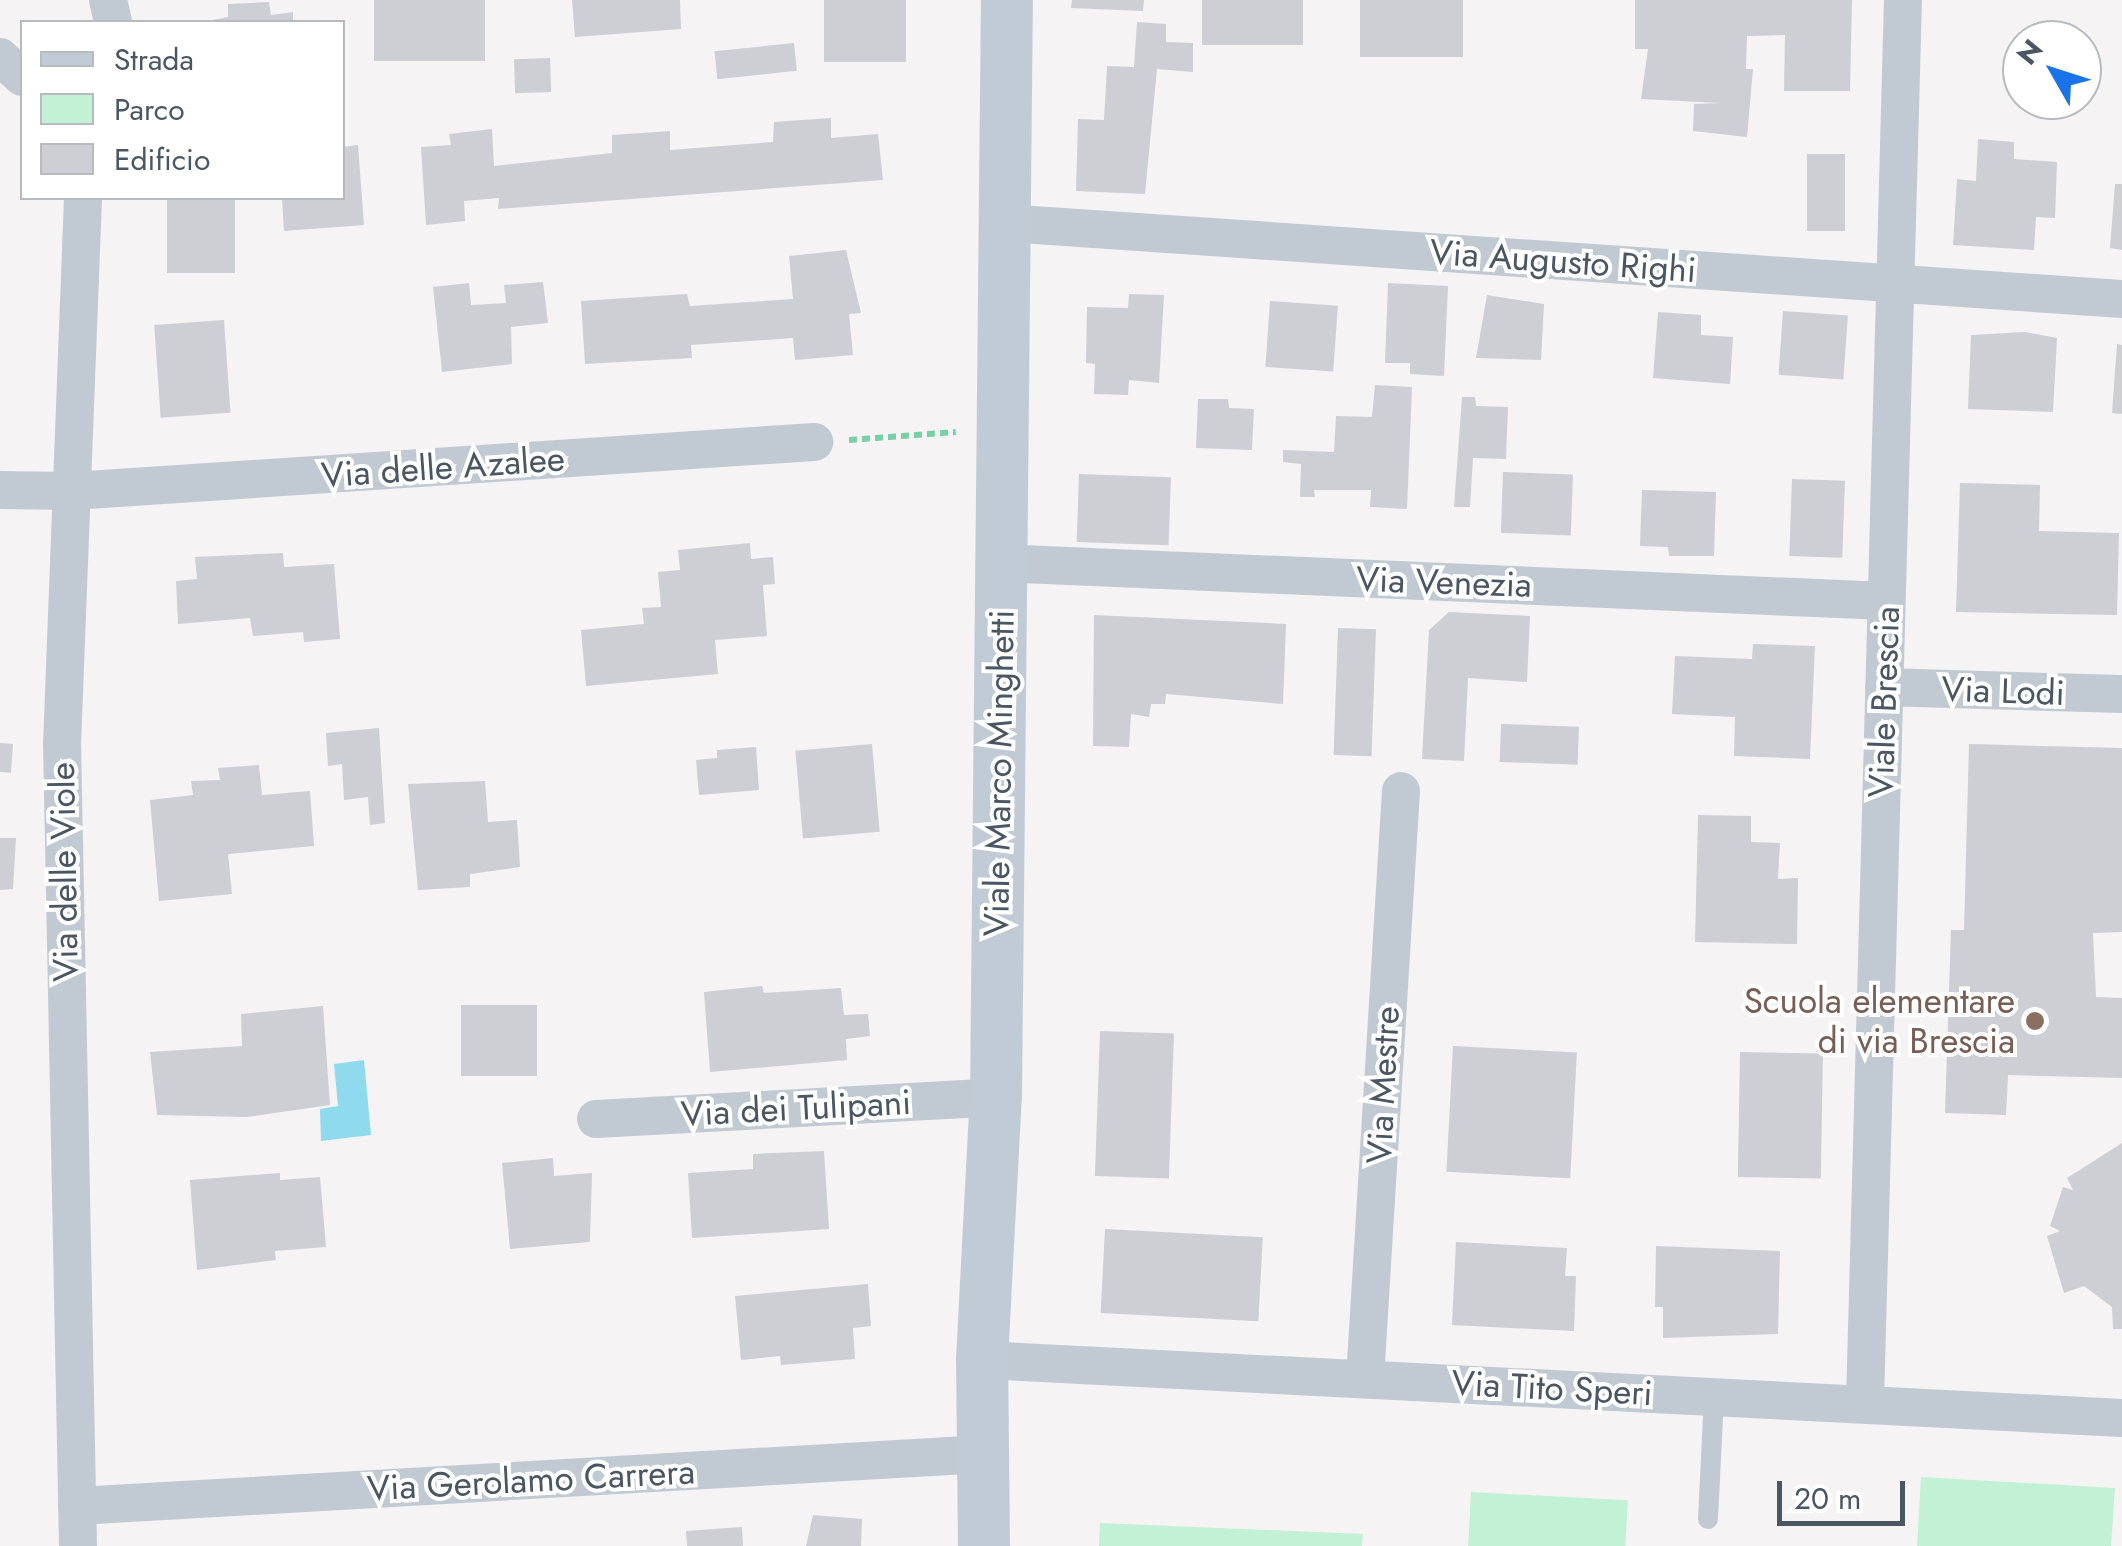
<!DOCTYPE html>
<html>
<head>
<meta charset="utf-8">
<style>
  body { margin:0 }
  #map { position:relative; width:2122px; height:1546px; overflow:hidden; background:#f5f3f3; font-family:Jost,sans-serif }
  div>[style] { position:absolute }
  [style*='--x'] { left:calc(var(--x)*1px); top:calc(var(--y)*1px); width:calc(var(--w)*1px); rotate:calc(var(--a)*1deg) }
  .green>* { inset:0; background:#c3f1d5; transform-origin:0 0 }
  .water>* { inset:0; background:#90daee }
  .building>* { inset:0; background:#cdcfd5; transform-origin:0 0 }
  .path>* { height:6px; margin-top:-3px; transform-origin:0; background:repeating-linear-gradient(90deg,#7ad0a6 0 8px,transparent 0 13px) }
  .lane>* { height:20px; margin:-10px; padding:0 10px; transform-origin:10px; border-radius:10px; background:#c1cad2 }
  .street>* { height:38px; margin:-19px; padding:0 19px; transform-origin:19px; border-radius:19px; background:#c1cad2 }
  .secondary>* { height:52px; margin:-26px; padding:0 26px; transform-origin:26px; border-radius:26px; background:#c1cbd6 }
  .dots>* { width:28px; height:28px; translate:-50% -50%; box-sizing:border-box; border:5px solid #fff; border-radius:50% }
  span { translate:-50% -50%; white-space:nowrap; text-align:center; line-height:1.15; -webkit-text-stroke:8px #fff; paint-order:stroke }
  .street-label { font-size:35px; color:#4a5661 }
  .education-label { font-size:35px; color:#785e54 }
  .right { translate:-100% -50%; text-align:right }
  .legend { position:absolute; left:20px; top:20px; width:325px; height:180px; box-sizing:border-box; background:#fff; border:2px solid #b7bbc0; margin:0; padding:12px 18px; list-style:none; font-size:30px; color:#4a5661 }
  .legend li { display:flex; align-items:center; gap:20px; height:50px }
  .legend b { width:50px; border:2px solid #b7bbc0 }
  .north { position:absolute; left:2002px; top:20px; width:100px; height:100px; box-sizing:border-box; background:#fff; border:2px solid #b7bbc0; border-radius:50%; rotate:309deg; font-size:28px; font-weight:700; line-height:40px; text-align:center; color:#4a5661 }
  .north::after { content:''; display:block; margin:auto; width:35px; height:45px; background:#1a73e8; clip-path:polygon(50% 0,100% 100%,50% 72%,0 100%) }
  .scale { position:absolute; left:1777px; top:1481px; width:128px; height:45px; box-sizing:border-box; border:5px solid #4a5661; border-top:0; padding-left:12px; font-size:30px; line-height:35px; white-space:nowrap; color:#4a5661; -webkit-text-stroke:8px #fff; paint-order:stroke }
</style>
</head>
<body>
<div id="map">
  <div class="green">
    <div style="clip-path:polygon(1921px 1477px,2115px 1488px,2111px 1546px,1917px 1546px)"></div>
    <div style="left:1471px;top:1492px;width:157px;height:54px;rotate:3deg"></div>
    <div style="clip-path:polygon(1100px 1523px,1363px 1534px,1362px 1546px,1099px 1546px)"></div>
  </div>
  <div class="water">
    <div style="clip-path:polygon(364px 1060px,371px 1135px,321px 1141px,320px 1109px,338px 1106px,334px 1064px)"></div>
  </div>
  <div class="building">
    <div style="left:374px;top:0;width:111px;height:61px"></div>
    <div style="clip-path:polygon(572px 0,680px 0,681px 29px,575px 37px)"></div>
    <div style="left:824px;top:0;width:82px;height:62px"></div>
    <div style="clip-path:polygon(1072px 0,1144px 0,1143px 11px,1071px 8px)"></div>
    <div style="left:1202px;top:0;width:101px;height:45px"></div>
    <div style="left:1360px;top:0;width:103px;height:57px"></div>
    <div style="clip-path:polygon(1635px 0,1852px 0,1850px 91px,1784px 91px,1785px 35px,1747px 36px,1746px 69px,1753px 69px,1747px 137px,1693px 131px,1694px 104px,1720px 103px,1641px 99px,1648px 49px,1635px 49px)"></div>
    <div style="clip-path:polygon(269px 2px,271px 15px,293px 12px,293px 22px,203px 22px,228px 17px,228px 4px)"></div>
    <div style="clip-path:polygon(1137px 22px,1166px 24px,1166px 42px,1193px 43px,1193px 72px,1157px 69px,1145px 194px,1076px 191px,1078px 119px,1104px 120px,1107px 66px,1134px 67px)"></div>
    <div style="left:794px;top:43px;width:28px;height:80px;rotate:84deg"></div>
    <div style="left:550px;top:58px;width:34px;height:36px;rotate:88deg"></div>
    <div style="clip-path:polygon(831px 118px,831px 138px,878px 134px,883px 180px,498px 209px,499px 198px,464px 201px,465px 221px,426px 225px,421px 147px,451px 145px,449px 134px,492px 129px,494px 166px,612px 153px,612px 135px,670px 131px,670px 150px,773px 142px,774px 122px)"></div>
    <div style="clip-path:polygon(1978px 139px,2014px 142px,2014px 159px,2057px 162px,2055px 218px,2036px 217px,2034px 250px,1953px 245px,1957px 179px,1976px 181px)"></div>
    <div style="clip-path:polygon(358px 145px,364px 225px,284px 231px,282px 198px,342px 198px,342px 147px)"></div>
    <div style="left:1807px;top:154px;width:38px;height:77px"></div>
    <div style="clip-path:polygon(2115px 184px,2122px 184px,2122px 250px,2110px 248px)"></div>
    <div style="left:167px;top:198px;width:68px;height:75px"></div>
    <div style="clip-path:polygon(846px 250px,861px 313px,849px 314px,853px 355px,795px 360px,793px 338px,691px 345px,692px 358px,585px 364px,581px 301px,687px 294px,690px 306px,793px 299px,789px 256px)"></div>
    <div style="clip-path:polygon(543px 282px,548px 323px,511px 327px,512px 364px,442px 372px,433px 287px,469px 283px,471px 305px,506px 303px,504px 285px)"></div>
    <div style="clip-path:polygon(1388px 283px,1448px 286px,1444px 376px,1410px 374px,1410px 363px,1385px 363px)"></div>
    <div style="clip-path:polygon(1129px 294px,1164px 295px,1159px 383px,1129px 380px,1128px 395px,1094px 394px,1095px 364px,1086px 363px,1087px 307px,1128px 308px)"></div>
    <div style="clip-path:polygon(1487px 295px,1544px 304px,1541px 360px,1476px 358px)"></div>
    <div style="left:1270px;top:301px;width:68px;height:66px;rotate:4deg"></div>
    <div style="left:1783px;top:311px;width:65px;height:64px;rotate:4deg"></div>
    <div style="clip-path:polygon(1658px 312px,1701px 315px,1701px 335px,1733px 337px,1730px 384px,1653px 378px)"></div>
    <div style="left:224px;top:320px;width:93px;height:70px;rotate:86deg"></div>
    <div style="clip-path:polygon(2025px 332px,2057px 338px,2053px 412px,1968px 409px,1971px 335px)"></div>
    <div style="clip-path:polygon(2117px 344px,2122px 345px,2122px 414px,2112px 413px)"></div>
    <div style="clip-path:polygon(1375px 385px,1412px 387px,1407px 509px,1370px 507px,1371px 490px,1314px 490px,1315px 497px,1300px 497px,1301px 464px,1283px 462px,1283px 450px,1334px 452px,1336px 416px,1372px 417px)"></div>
    <div style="clip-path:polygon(1462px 397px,1475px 397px,1476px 406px,1508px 407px,1506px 459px,1473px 458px,1470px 507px,1454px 507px)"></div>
    <div style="clip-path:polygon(1198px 399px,1228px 399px,1229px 408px,1254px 409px,1252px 450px,1196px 448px)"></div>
    <div style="left:1503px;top:472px;width:70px;height:61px;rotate:2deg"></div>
    <div style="left:1079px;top:474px;width:92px;height:68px;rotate:2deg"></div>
    <div style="left:1792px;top:479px;width:53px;height:77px;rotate:2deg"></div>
    <div style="clip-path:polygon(1960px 483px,2040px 485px,2039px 531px,2119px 533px,2117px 615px,1956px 612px)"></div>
    <div style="clip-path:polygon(1642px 490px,1716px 492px,1714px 556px,1669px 556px,1668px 547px,1640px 546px)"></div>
    <div style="clip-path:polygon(750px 543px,751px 559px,773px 557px,775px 584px,763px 585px,767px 636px,715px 640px,718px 674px,586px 686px,581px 630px,644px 624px,642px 608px,661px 607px,658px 572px,680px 570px,678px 550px)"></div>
    <div style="clip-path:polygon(283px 553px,284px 567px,334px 564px,340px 639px,304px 642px,303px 632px,253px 636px,250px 618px,178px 624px,176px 581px,197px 579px,195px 557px)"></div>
    <div style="clip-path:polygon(1449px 612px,1530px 616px,1527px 682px,1468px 678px,1464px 761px,1422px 759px,1429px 630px)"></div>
    <div style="clip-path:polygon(1094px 615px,1286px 624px,1283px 704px,1166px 694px,1165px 704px,1151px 704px,1149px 717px,1131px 714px,1129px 747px,1093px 746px)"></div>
    <div style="left:1338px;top:628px;width:38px;height:127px;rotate:2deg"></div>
    <div style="clip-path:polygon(1753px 644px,1815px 646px,1810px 759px,1734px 756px,1735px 717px,1672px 714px,1675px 656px,1752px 659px)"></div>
    <div style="left:1501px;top:724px;width:78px;height:38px;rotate:2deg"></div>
    <div style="clip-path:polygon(379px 728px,385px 823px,370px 825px,368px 797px,344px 800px,342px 764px,328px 766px,326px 733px)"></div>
    <div style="left:0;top:743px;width:13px;height:29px;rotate:4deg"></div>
    <div style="left:872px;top:744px;width:88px;height:77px;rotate:85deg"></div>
    <div style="clip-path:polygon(1969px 744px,2122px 748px,2122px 932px,2093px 933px,2096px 997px,2122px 998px,2122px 1078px,2008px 1075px,2006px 1115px,1945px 1113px,1951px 930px,1964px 930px)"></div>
    <div style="clip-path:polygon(756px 747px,759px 790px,699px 795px,696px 760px,717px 758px,717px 750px)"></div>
    <div style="clip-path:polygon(259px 765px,262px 795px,310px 791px,314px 846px,228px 854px,232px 894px,159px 901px,150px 800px,193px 795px,191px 781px,220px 780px,218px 768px)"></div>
    <div style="clip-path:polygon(485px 781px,488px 822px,517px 820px,520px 867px,470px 874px,470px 887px,418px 890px,408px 784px)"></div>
    <div style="clip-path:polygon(1698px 815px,1751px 816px,1751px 842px,1780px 843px,1778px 879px,1798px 878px,1797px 944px,1695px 942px)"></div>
    <div style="clip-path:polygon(0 838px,16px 838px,13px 889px,0 890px)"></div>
    <div style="clip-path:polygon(762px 986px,764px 993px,841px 988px,844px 1015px,868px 1014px,870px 1036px,846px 1039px,847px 1060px,710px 1072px,704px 992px)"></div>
    <div style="left:537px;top:1005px;width:71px;height:76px;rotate:90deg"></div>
    <div style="clip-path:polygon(323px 1006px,330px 1105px,247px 1117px,157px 1115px,150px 1052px,242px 1046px,241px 1014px)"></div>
    <div style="left:1100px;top:1031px;width:74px;height:145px;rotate:2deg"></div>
    <div style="left:1453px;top:1046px;width:124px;height:126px;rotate:3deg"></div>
    <div style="left:1740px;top:1052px;width:83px;height:125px;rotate:1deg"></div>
    <div style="clip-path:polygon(2122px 1143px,2122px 1329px,2113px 1329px,2112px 1307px,2084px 1286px,2064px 1293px,2047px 1236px,2060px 1231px,2050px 1226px,2063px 1187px,2073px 1190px,2067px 1178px)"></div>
    <div style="clip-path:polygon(824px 1151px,829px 1229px,692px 1238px,688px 1173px,753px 1169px,753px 1154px)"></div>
    <div style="clip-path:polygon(553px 1158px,554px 1176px,592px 1173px,590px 1242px,510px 1249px,502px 1163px)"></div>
    <div style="clip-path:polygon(280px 1173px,280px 1180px,320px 1177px,326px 1247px,275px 1251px,276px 1260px,197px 1270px,190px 1180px)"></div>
    <div style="left:1105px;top:1229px;width:158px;height:84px;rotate:3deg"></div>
    <div style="clip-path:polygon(1456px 1242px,1567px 1248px,1565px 1276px,1576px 1276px,1574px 1331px,1452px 1325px)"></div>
    <div style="clip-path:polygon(1656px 1246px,1780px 1251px,1778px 1334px,1663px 1338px,1663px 1307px,1655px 1307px)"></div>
    <div style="clip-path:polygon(868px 1284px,871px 1326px,853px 1328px,855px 1359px,781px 1365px,780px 1356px,741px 1360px,735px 1296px)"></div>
    <div style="clip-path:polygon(813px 1515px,862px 1519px,861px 1546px,806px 1546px)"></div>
    <div style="clip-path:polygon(742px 1527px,743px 1546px,687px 1546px,686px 1531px)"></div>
  </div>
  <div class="path">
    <div style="--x:849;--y:440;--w:107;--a:-4.3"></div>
  </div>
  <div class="lane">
    <div style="--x:1708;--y:1519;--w:123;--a:-87.2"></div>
  </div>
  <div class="street">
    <div style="--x:108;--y:0;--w:23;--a:77"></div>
    <div style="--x:0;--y:57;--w:30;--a:42"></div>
    <div style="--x:1005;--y:223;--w:1120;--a:3.89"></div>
    <div style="--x:0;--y:490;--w:72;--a:0.8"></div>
    <div style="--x:72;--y:491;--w:744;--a:-3.78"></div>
    <div style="--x:1001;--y:563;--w:886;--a:2.46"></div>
    <div style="--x:1884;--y:687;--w:238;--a:1.7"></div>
    <div style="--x:596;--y:1119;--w:401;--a:-3.1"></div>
    <div style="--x:982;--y:1360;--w:1141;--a:2.91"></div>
    <div style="--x:1365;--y:1379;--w:589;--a:-86.5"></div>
    <div style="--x:1865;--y:1403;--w:1404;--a:-88.45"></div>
    <div style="--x:77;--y:1506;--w:909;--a:-3.28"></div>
    <div style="--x:78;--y:1546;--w:801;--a:-91.14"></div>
    <div style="--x:62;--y:745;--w:547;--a:-87.8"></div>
  </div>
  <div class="secondary">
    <div style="--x:984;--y:1546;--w:186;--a:-90.6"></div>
    <div style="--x:982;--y:1360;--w:263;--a:-87"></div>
    <div style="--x:996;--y:1097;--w:1097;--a:-89.43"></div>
  </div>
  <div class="dots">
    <div style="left:2035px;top:1021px;background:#8d6e63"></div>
  </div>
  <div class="street-label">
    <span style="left:1563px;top:261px;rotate:4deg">Via Augusto Righi</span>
    <span style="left:443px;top:467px;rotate:-4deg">Via delle Azalee</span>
    <span style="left:1444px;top:582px;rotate:2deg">Via Venezia</span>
    <span style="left:2003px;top:691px;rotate:2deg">Via Lodi</span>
    <span style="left:1884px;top:702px;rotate:-88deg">Viale Brescia</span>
    <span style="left:999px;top:773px;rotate:-89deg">Viale Marco Minghetti</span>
    <span style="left:64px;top:872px;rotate:-91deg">Via delle Viole</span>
    <span style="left:1383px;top:1085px;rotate:-87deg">Via Mestre</span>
    <span style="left:796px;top:1108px;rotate:-3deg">Via dei Tulipani</span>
    <span style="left:1552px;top:1388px;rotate:3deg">Via Tito Speri</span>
    <span style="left:531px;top:1480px;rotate:-3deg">Via Gerolamo Carrera</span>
  </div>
  <div class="education-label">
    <span class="right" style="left:2015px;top:1021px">Scuola elementare<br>di via Brescia</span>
  </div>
  <ul class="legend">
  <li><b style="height:12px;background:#c1cbd6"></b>Strada</li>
  <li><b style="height:28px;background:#c3f1d5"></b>Parco</li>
  <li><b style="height:28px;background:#cdcfd5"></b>Edificio</li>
  </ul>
  <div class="north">N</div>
  <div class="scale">20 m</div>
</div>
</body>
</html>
